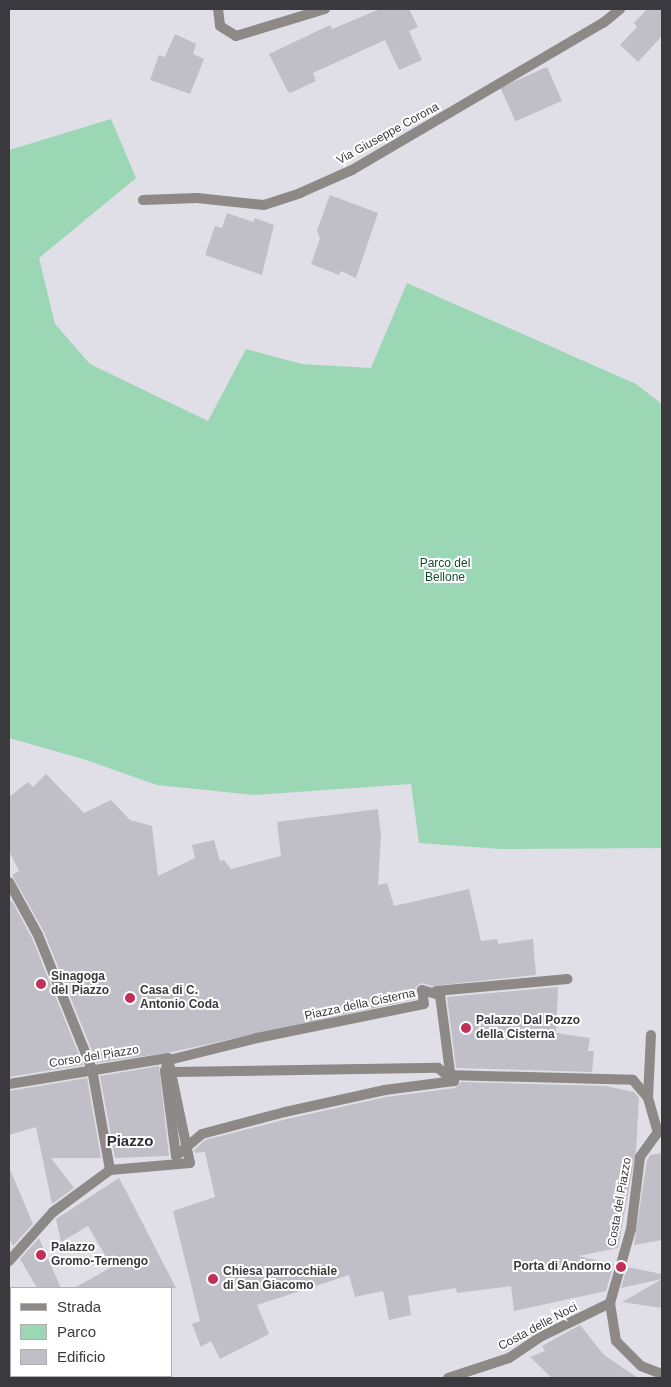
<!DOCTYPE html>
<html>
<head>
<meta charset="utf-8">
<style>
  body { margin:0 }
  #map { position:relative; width:671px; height:1387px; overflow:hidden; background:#e0dfe7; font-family:Arial,sans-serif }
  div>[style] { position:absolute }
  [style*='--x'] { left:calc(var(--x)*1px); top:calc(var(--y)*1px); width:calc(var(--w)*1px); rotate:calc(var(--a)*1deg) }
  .green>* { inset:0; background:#9bd7b4 }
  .building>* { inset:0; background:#c0bfc7; transform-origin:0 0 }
  .street>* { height:10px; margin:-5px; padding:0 5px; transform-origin:5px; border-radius:5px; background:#8c8987 }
  .dots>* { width:14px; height:14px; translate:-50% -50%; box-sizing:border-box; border:2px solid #fff; border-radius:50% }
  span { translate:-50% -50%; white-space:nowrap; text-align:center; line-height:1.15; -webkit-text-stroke:4px #fff; paint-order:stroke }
  .street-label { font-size:12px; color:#3a393d }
  .park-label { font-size:12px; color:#0f4d31 }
  .poi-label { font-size:12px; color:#3a393d; font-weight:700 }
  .left { translate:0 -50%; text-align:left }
  .right { translate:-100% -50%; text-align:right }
  .quarter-label { font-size:15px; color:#313036; font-weight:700 }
  .frame { position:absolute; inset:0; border:10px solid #3a393d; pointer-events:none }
  .legend { position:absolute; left:10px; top:1287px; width:162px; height:90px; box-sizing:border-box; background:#fff; border:1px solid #b0b0b1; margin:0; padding:6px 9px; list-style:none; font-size:15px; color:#3a393d }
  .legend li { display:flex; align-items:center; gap:10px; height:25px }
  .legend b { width:25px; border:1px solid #b0b0b1 }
</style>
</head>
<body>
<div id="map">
  <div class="green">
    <div style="clip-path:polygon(111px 119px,136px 178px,39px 258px,55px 324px,90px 364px,208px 421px,246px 349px,302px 364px,371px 368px,407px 283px,636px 384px,662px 404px,662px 848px,501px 849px,419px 843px,411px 784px,254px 795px,157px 785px,83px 759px,9px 738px,9px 150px)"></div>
  </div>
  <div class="building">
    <div style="clip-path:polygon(380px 9px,409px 9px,418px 27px,409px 31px,422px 60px,399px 70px,385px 40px,313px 73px,316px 81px,290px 93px,287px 90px,269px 54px,330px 25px,332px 29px)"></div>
    <div style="clip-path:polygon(647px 9px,662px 9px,662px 36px,638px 62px,620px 45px,637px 27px,634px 23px)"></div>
    <div style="clip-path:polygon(175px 34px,196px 44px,193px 54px,204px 59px,190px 94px,150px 80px,159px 55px,165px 57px)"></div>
    <div style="left:547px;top:67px;width:37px;height:51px;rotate:66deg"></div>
    <div style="clip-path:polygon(330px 195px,378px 213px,356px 278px,341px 271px,339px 275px,311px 264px,320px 239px,317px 230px)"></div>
    <div style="clip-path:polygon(227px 213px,253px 222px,255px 218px,274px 225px,262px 275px,205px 255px,215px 226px,222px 228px)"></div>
    <div style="clip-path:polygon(46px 774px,84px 813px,111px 800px,130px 820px,152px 826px,158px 876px,195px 858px,192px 845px,214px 840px,220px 861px,224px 860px,231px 869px,281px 856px,277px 822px,378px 809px,381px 836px,378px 885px,387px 883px,394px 906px,469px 889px,481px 941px,497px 939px,498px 944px,533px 939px,536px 975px,432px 986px,421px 983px,415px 988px,416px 999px,172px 1052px,97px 1063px,44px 932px,12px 875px,19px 871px,9px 851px,9px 797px,28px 782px,33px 787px)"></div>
    <div style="clip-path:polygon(12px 901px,32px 938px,83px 1065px,9px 1077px,9px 902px)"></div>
    <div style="clip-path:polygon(558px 987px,556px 1033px,590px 1038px,588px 1051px,594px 1051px,592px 1072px,456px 1068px,447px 997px)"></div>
    <div style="clip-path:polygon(159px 1066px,169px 1156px,115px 1158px,100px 1076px)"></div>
    <div style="clip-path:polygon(87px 1078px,101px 1158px,51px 1158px,74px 1188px,52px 1204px,36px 1127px,9px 1135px,9px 1091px)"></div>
    <div style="clip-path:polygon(461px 1082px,606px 1086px,634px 1092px,639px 1098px,636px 1151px,618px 1248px,578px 1256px,614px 1264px,606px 1291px,514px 1311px,511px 1286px,457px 1293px,456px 1288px,408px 1296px,411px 1315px,389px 1320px,383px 1291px,355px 1297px,349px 1275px,257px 1305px,269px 1334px,220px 1359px,211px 1341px,201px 1347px,192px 1324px,200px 1321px,173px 1211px,215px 1197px,205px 1152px,195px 1153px,194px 1150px,205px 1140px,287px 1119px,386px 1097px,455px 1088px)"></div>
    <div style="clip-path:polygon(662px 1153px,662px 1240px,634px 1245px,647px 1160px,650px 1155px)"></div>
    <div style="clip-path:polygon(9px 1167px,33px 1224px,13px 1246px,9px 1238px)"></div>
    <div style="clip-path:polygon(119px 1178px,126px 1191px,176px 1288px,74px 1288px,112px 1267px,88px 1226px,61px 1242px,56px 1219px)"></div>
    <div style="clip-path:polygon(39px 1238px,61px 1288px,37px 1288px,20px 1259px)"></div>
    <div style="clip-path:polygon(627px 1267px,662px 1274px,662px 1308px,622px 1302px,662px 1279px,621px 1288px)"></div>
    <div style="clip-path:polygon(580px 1325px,604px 1355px,638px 1378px,552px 1378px,530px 1357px,545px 1351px,542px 1346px)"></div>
  </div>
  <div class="street">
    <div style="--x:218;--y:9;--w:17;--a:83"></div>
    <div style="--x:220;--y:26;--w:19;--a:32"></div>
    <div style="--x:236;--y:36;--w:93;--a:-16.9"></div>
    <div style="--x:143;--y:200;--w:54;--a:-2.1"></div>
    <div style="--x:197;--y:198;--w:67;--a:6"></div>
    <div style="--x:264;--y:205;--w:38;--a:-18"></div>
    <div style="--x:300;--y:193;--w:57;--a:-23.9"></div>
    <div style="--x:352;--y:170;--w:291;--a:-30.4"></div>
    <div style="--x:603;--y:23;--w:22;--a:-39"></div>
    <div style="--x:9;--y:882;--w:60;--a:61.3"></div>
    <div style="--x:38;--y:935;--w:144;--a:68.1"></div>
    <div style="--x:92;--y:1069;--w:103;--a:79.9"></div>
    <div style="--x:110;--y:1170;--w:71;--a:143.6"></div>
    <div style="--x:53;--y:1212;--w:66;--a:131.9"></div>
    <div style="--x:422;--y:990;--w:19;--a:16"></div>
    <div style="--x:440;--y:995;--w:78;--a:82.6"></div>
    <div style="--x:450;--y:1072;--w:10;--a:66"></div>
    <div style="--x:454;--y:1081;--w:70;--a:172.6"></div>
    <div style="--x:385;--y:1090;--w:102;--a:167.6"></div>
    <div style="--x:285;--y:1112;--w:86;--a:165.2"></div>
    <div style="--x:202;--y:1134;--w:34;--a:140"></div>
    <div style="--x:176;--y:1156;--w:86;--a:-97.4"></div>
    <div style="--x:165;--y:1071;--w:12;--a:-70"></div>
    <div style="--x:169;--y:1060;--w:91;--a:-14"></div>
    <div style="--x:257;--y:1038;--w:170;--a:-11.5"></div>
    <div style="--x:424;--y:1004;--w:14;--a:-98"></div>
    <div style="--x:436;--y:991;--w:132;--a:-5.2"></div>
    <div style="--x:173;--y:1072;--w:265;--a:-0.9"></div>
    <div style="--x:438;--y:1068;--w:11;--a:38"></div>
    <div style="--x:447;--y:1075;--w:186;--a:1.5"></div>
    <div style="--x:633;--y:1080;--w:23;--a:50"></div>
    <div style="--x:648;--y:1098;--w:35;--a:74"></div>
    <div style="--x:658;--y:1132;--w:4;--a:0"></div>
    <div style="--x:9;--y:1084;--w:161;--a:-9.3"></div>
    <div style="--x:168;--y:1058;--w:107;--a:78.2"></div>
    <div style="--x:190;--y:1163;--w:80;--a:175"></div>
    <div style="--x:648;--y:1098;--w:63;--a:-87.3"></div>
    <div style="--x:658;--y:1132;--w:31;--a:126"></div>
    <div style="--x:640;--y:1157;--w:73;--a:97.1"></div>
    <div style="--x:631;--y:1229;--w:77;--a:105.8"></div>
    <div style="--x:610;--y:1303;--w:38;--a:81"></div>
    <div style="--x:616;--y:1341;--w:35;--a:45"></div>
    <div style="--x:641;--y:1366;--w:22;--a:21"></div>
    <div style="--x:448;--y:1378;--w:64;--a:-18.2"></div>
    <div style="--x:509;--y:1358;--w:37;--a:-34"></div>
    <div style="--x:540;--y:1337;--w:78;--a:-25.9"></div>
  </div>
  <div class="dots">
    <div style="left:41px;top:984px;background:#c03058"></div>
    <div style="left:130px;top:998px;background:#c03058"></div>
    <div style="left:466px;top:1028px;background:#c03058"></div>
    <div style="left:41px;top:1255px;background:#c03058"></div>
    <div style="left:621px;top:1267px;background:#c03058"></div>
    <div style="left:213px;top:1279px;background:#c03058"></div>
  </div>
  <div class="street-label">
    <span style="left:388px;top:134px;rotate:-29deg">Via Giuseppe Corona</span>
    <span style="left:360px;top:1005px;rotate:-12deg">Piazza della Cisterna</span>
    <span style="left:94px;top:1057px;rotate:-9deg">Corso del Piazzo</span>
    <span style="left:620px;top:1202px;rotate:-80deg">Costa del Piazzo</span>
    <span style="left:538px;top:1327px;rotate:-28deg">Costa delle Noci</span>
  </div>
  <div class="park-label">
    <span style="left:445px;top:571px">Parco del<br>Bellone</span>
  </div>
  <div class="poi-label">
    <span class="left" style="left:51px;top:984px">Sinagoga<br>del Piazzo</span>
    <span class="left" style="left:140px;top:998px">Casa di C.<br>Antonio Coda</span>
    <span class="left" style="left:476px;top:1028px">Palazzo Dal Pozzo<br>della Cisterna</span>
    <span class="left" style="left:51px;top:1255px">Palazzo<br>Gromo-Ternengo</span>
    <span class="right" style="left:611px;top:1267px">Porta di Andorno</span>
    <span class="left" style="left:223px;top:1279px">Chiesa parrocchiale<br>di San Giacomo</span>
  </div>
  <div class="quarter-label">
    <span style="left:130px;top:1141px">Piazzo</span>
  </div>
  <div class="frame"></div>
  <ul class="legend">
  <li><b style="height:6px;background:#8c8987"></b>Strada</li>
  <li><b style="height:14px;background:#9bd7b4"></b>Parco</li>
  <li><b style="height:14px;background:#c0bfc7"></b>Edificio</li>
  </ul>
</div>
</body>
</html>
